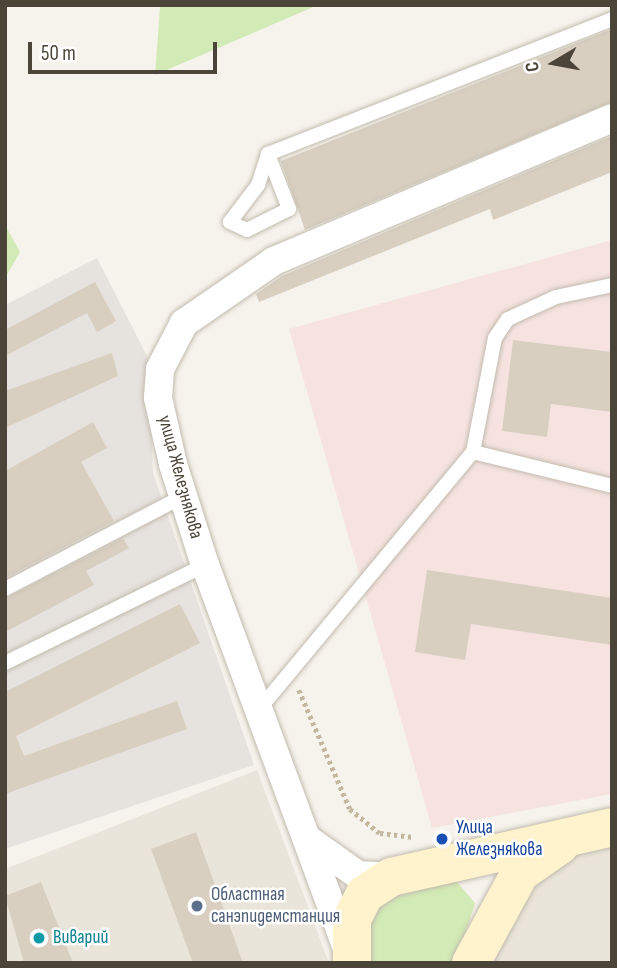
<!DOCTYPE html>
<html>
<head>
<meta charset="utf-8">
<style>
  body { margin:0 }
  #map { position:relative; width:617px; height:968px; overflow:hidden; background:#f6f3ec; font-family:"Sofia Sans Condensed",sans-serif }
  div>[style] { position:absolute }
  [style*='--x'] { left:calc(var(--x)*1px); top:calc(var(--y)*1px); width:calc(var(--w)*1px); rotate:calc(var(--a)*1deg) }
  .residential>* { inset:0; background:#eae5da }
  .industrial>* { inset:0; background:#e6e2dd }
  .medical>* { inset:0; background:#f6e3e0 }
  .green>* { inset:0; background:#d2eab5 }
  .building>* { inset:0; background:#d8cfc1 }
  .path>* { height:4.5px; margin-top:-2.25px; transform-origin:0; background:repeating-linear-gradient(90deg,#c4b79f 0 3.5px,transparent 0 7px) }
  .roads { filter:drop-shadow(0 0 2px #c2bbae) drop-shadow(0 0 2px #c2bbae) }
  .lane>* { height:14px; margin:-7px; padding:0 7px; transform-origin:7px; border-radius:7px; background:#fff }
  .street>* { height:28px; margin:-14px; padding:0 14px; transform-origin:14px; border-radius:14px; background:#fff }
  .secondary>* { height:38px; margin:-19px; padding:0 19px; transform-origin:19px; border-radius:19px; background:#fff3cd }
  .dots>* { width:19px; height:19px; translate:-50% -50%; box-sizing:border-box; border:4px solid #fff; border-radius:50% }
  span { translate:-50% -50%; white-space:nowrap; text-align:center; line-height:1.15; -webkit-text-stroke:5px #fff; paint-order:stroke }
  .street-label { font-size:19px; color:#4b4439 }
  .transit-label { font-size:19px; color:#164399 }
  .left { translate:0 -50%; text-align:left }
  .service-label { font-size:19px; color:#4e5e75 }
  .culture-label { font-size:19px; color:#0d838f }
  .frame { position:absolute; inset:0; border:7px solid #4b4439; pointer-events:none }
  .north { position:absolute; left:519px; top:28px; width:70px; height:70px; -webkit-text-stroke:5px #fff; paint-order:stroke; rotate:260deg; font-size:19px; font-weight:700; line-height:28px; text-align:center; color:#4b4439 }
  .north::after { content:''; display:block; margin:auto; width:24px; height:32px; background:#4b4439; clip-path:polygon(50% 0,100% 100%,50% 72%,0 100%) }
  .scale { position:absolute; left:28px; top:42px; width:189px; height:32px; box-sizing:border-box; border:4px solid #4b4439; border-top:0; padding-left:9px; font-size:21px; line-height:24px; white-space:nowrap; color:#4b4439; -webkit-text-stroke:5px #fff; paint-order:stroke }
</style>
</head>
<body>
<div id="map">
  <div class="residential">
    <div style="clip-path:polygon(257px 770px,329px 963px,5px 963px,5px 869px)"></div>
    <div style="clip-path:polygon(612px 838px,612px 963px,482px 963px,536px 878px,587px 843px)"></div>
  </div>
  <div class="industrial">
    <div style="clip-path:polygon(97px 258px,148px 358px,153px 473px,254px 765px,5px 849px,5px 305px)"></div>
  </div>
  <div class="medical">
    <div style="clip-path:polygon(612px 240px,612px 794px,432px 828px,289px 329px)"></div>
  </div>
  <div class="green">
    <div style="clip-path:polygon(141px 5px,318px 5px,155px 75px,160px 7px)"></div>
    <div style="clip-path:polygon(5px 225px,20px 252px,5px 278px)"></div>
    <div style="clip-path:polygon(443px 879px,457px 882px,475px 903px,456px 963px,367px 963px,366px 923px,376px 904px,397px 890px)"></div>
  </div>
  <div class="building">
    <div style="clip-path:polygon(612px 29px,612px 102px,305px 230px,281px 161px)"></div>
    <div style="clip-path:polygon(612px 136px,612px 172px,493px 220px,490px 209px,259px 302px,256px 294px,282px 276px)"></div>
    <div style="clip-path:polygon(95px 282px,116px 321px,97px 332px,87px 313px,5px 356px,5px 330px)"></div>
    <div style="clip-path:polygon(513px 340px,612px 352px,612px 412px,551px 404px,547px 437px,502px 431px)"></div>
    <div style="clip-path:polygon(112px 353px,118px 376px,5px 428px,5px 391px)"></div>
    <div style="clip-path:polygon(93px 422px,107px 448px,81px 462px,114px 521px,5px 578px,5px 471px)"></div>
    <div style="clip-path:polygon(123px 538px,129px 548px,86px 571px,94px 585px,5px 632px,5px 599px)"></div>
    <div style="clip-path:polygon(427px 570px,612px 598px,612px 645px,471px 624px,465px 660px,415px 652px)"></div>
    <div style="clip-path:polygon(180px 604px,200px 643px,16px 736px,24px 756px,177px 701px,187px 729px,5px 794px,5px 692px)"></div>
    <div style="clip-path:polygon(196px 832px,243px 963px,193px 963px,151px 849px)"></div>
    <div style="clip-path:polygon(41px 882px,73px 963px,24px 963px,5px 896px)"></div>
  </div>
  <div class="path">
    <div style="--x:299;--y:690;--w:129;--a:66.8"></div>
    <div style="--x:350;--y:809;--w:38;--a:39"></div>
    <div style="--x:380;--y:833;--w:33;--a:7"></div>
  </div>
  <div class="roads">
    <div class="lane">
      <div style="--x:268;--y:154;--w:370;--a:-21.4"></div>
      <div style="--x:268;--y:154;--w:59;--a:69.1"></div>
      <div style="--x:289;--y:209;--w:47;--a:153.4"></div>
      <div style="--x:247;--y:230;--w:19;--a:-155"></div>
      <div style="--x:230;--y:222;--w:46;--a:-52.9"></div>
      <div style="--x:258;--y:185;--w:33;--a:-72"></div>
      <div style="--x:473;--y:452;--w:116;--a:-79.1"></div>
      <div style="--x:495;--y:338;--w:23;--a:-56"></div>
      <div style="--x:508;--y:319;--w:53;--a:-24.6"></div>
      <div style="--x:556;--y:297;--w:57;--a:-12.1"></div>
      <div style="--x:5;--y:589;--w:202;--a:-27.5"></div>
      <div style="--x:5;--y:663;--w:223;--a:-26.1"></div>
      <div style="--x:257;--y:712;--w:338;--a:-50.3"></div>
      <div style="--x:473;--y:452;--w:143;--a:13.7"></div>
    </div>
    <div class="street">
      <div style="--x:310;--y:841;--w:59;--a:35.3"></div>
      <div style="--x:358;--y:875;--w:33;--a:3"></div>
      <div style="--x:346;--y:946;--w:406;--a:-110.3"></div>
      <div style="--x:205;--y:565;--w:106;--a:-107.6"></div>
      <div style="--x:173;--y:464;--w:68;--a:-102.8"></div>
      <div style="--x:158;--y:398;--w:29;--a:-86"></div>
      <div style="--x:160;--y:369;--w:52;--a:-62.4"></div>
      <div style="--x:184;--y:323;--w:109;--a:-34.6"></div>
      <div style="--x:274;--y:261;--w:367;--a:-22.9"></div>
    </div>
    <div class="secondary">
      <div style="--x:352;--y:963;--w:44;--a:-90"></div>
      <div style="--x:352;--y:919;--w:28;--a:-63"></div>
      <div style="--x:365;--y:894;--w:31;--a:-33"></div>
      <div style="--x:391;--y:877;--w:227;--a:-12.7"></div>
      <div style="--x:471;--y:963;--w:102;--a:-61.4"></div>
      <div style="--x:520;--y:873;--w:49;--a:-35"></div>
    </div>
  </div>
  <div class="dots">
    <div style="left:442px;top:839px;background:#1a4fb4"></div>
    <div style="left:197px;top:906px;background:#5c6f8a"></div>
    <div style="left:39px;top:938px;background:#0f9aa8"></div>
  </div>
  <div class="street-label">
    <span style="left:180px;top:477px;rotate:75deg">улица Железнякова</span>
  </div>
  <div class="transit-label">
    <span class="left" style="left:456px;top:839px">Улица<br>Железнякова</span>
  </div>
  <div class="service-label">
    <span class="left" style="left:211px;top:906px">Областная<br>санэпидемстанция</span>
  </div>
  <div class="culture-label">
    <span class="left" style="left:53px;top:938px">Виварий</span>
  </div>
  <div class="frame"></div>
  <div class="north">С</div>
  <div class="scale">50 m</div>
</div>
</body>
</html>
